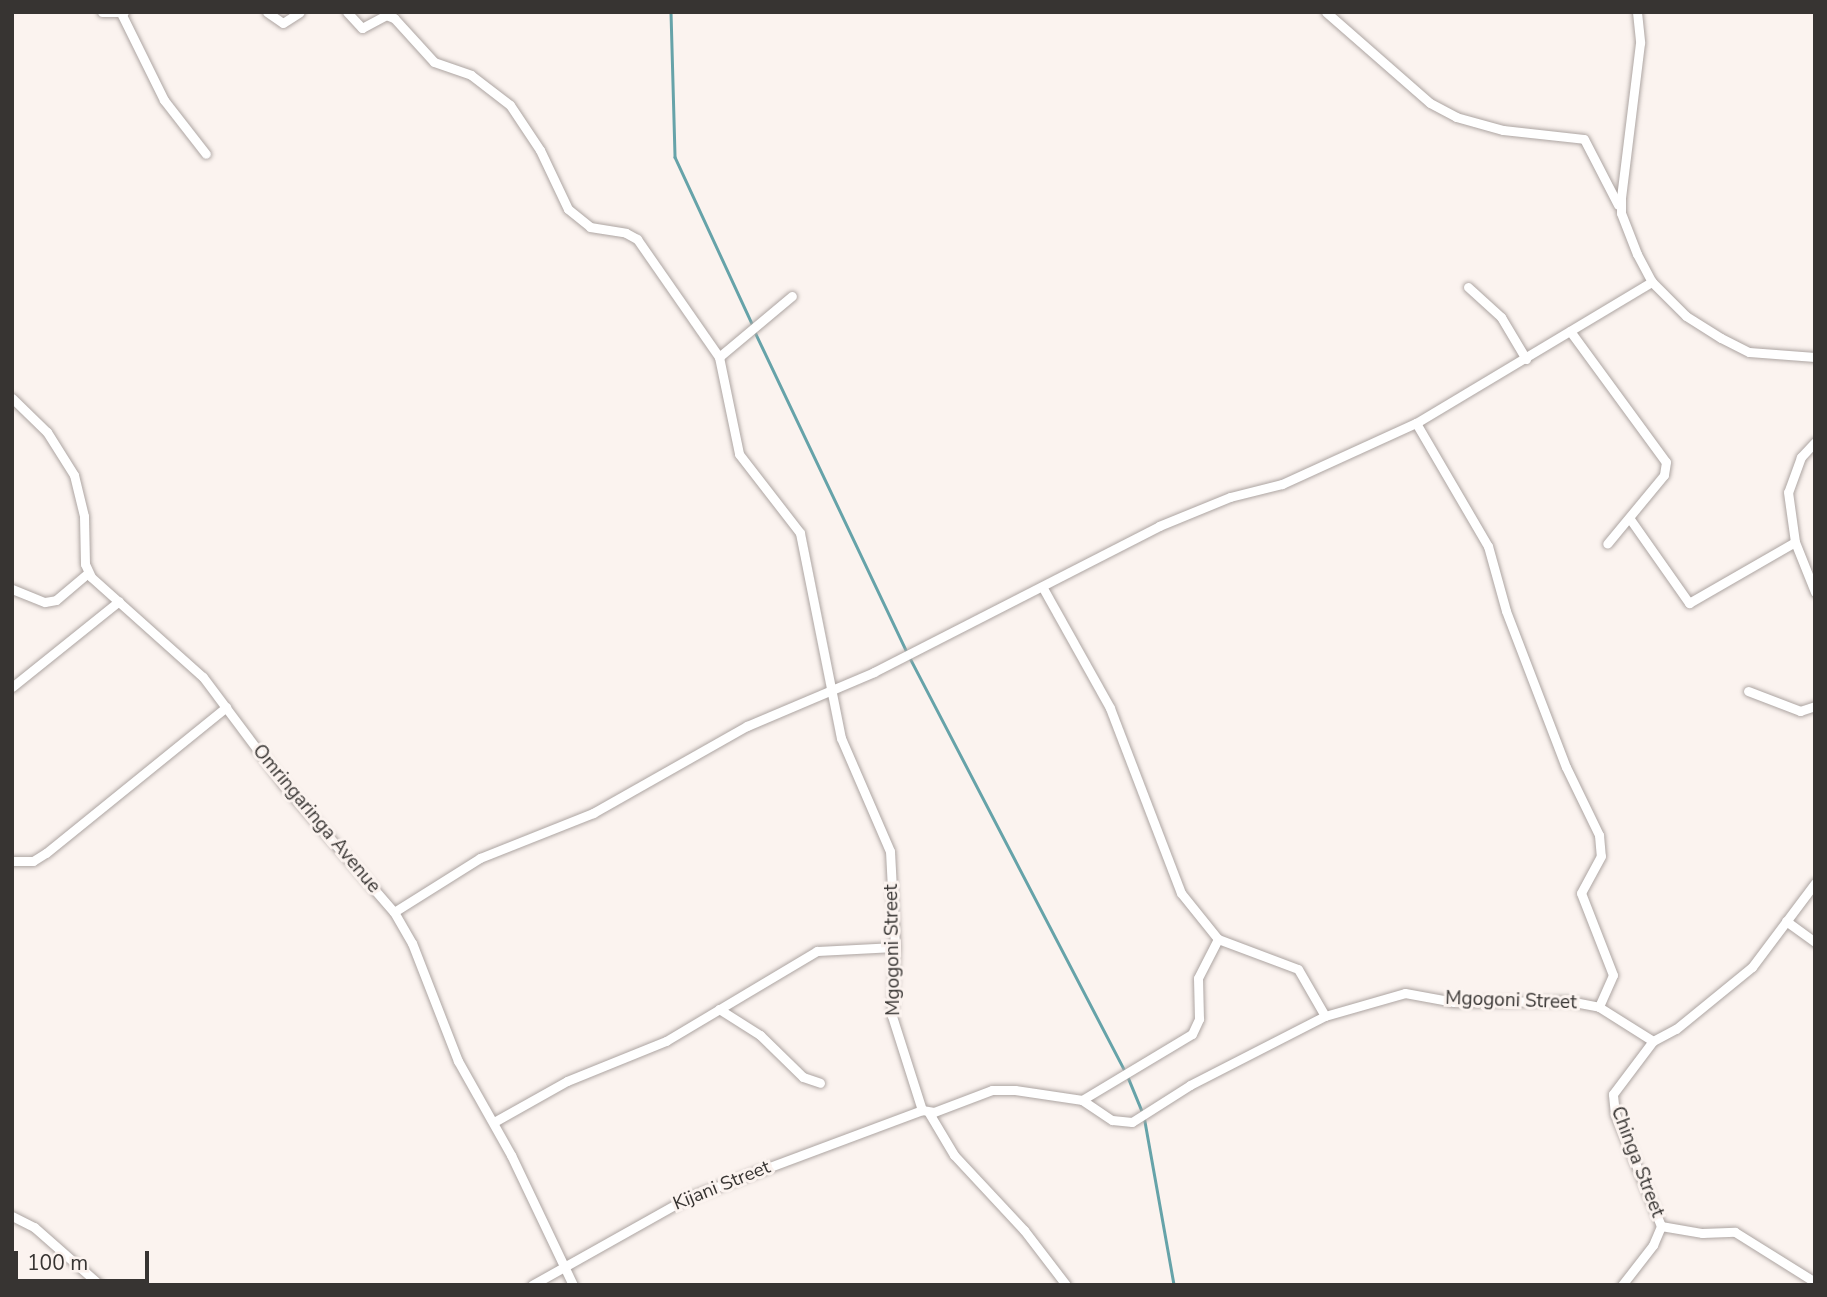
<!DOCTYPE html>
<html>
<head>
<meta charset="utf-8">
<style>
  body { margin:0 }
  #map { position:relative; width:1827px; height:1297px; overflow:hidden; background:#fbf3ef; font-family:"Nunito Sans",sans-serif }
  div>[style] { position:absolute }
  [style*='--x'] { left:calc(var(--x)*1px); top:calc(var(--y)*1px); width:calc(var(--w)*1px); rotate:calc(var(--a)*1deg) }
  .stream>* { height:2.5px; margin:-1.25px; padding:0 1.25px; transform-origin:1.25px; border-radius:1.25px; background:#66a3a9 }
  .roads { filter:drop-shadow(0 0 2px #ada5a2) drop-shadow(0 0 2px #ada5a2) }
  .street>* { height:9px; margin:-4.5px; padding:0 4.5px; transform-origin:4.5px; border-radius:4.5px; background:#fff }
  span { translate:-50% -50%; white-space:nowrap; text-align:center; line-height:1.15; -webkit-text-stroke:6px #fbf3ef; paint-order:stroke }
  .street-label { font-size:19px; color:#373432 }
  .frame { position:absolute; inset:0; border:14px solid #373432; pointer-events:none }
  .scale { position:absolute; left:14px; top:1251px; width:135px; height:32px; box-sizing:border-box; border:4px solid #373432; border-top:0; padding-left:9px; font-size:21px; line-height:24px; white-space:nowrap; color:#373432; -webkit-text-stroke:5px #fbf3ef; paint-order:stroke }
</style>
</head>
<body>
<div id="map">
  <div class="stream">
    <div style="--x:671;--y:12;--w:145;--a:88.4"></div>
    <div style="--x:675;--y:157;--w:186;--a:65.2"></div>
    <div style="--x:755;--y:332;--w:354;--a:64.6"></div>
    <div style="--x:910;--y:658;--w:466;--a:62.5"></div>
    <div style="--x:1128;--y:1077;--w:42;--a:67.7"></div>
    <div style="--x:1144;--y:1116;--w:172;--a:79.9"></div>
  </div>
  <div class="roads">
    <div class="street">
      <div style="--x:102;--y:12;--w:22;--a:0"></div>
      <div style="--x:267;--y:12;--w:19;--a:35"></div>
      <div style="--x:283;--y:23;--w:20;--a:-33"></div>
      <div style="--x:347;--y:12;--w:22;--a:47"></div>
      <div style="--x:362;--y:28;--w:27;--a:-28"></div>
      <div style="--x:386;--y:15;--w:9;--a:21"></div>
      <div style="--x:394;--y:18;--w:59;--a:47.7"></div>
      <div style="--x:434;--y:62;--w:39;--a:19"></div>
      <div style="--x:471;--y:75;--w:49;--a:37.6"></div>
      <div style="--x:510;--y:105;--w:54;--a:56.3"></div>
      <div style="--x:540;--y:150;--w:65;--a:64.6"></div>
      <div style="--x:568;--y:209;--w:28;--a:39"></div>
      <div style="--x:590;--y:227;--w:36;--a:9"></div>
      <div style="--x:626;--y:233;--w:13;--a:29"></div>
      <div style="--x:637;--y:239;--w:144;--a:55.2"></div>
      <div style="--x:719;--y:357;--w:99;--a:78.3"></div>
      <div style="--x:739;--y:454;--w:100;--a:52.3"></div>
      <div style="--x:800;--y:533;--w:209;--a:78.7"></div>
      <div style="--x:841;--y:738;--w:123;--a:66.6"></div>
      <div style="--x:890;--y:851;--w:96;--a:87"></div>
      <div style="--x:895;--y:947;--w:69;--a:92.5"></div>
      <div style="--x:892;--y:1016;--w:99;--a:72.3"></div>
      <div style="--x:922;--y:1110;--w:12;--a:9"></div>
      <div style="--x:934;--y:1112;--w:62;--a:-20.8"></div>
      <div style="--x:992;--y:1090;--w:23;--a:0"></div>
      <div style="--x:1015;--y:1090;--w:68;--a:8.5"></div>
      <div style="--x:1082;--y:1100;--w:36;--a:34"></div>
      <div style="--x:1112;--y:1120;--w:20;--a:6"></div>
      <div style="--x:1132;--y:1122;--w:69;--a:-32.5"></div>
      <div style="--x:1190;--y:1085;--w:152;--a:-27.1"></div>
      <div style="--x:1325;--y:1016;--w:83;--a:-16"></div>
      <div style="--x:1405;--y:993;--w:50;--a:10.4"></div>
      <div style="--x:1454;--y:1002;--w:115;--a:-0.5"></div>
      <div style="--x:1569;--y:1001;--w:31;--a:11"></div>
      <div style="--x:1599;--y:1007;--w:64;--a:32.2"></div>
      <div style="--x:1653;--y:1041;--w:26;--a:-28"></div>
      <div style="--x:1676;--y:1029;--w:98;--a:-39.2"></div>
      <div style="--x:1752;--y:967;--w:105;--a:-53.1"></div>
      <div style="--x:1326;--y:12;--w:138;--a:41.2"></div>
      <div style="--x:1430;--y:103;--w:30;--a:28"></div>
      <div style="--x:1456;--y:117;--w:49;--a:15.5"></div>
      <div style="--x:1503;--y:130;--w:81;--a:6.3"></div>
      <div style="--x:1584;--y:139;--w:74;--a:62.7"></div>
      <div style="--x:1637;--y:12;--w:31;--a:84"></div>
      <div style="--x:1640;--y:43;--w:155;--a:97"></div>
      <div style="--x:1621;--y:197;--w:16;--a:90"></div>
      <div style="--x:1621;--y:213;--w:44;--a:68.7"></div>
      <div style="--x:1637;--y:254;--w:32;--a:62"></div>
      <div style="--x:1652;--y:282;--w:48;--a:45"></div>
      <div style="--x:1686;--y:316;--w:41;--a:32.2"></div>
      <div style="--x:1721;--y:338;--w:31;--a:27"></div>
      <div style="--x:1749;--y:352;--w:66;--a:4.3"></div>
      <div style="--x:121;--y:13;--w:97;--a:63.7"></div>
      <div style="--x:164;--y:100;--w:68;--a:52.1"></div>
      <div style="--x:1468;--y:287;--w:45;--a:42.3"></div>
      <div style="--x:1501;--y:317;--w:49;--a:59.2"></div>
      <div style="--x:1570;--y:331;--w:162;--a:53.8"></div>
      <div style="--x:1666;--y:462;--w:13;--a:99"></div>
      <div style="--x:1664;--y:475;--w:89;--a:129.6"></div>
      <div style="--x:719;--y:357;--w:95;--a:-39.9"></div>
      <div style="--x:12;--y:398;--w:49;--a:44.2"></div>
      <div style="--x:47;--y:432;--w:51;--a:57.9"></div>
      <div style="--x:74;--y:475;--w:42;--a:76.3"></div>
      <div style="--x:84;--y:516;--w:48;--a:88.8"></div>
      <div style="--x:85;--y:564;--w:14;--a:65"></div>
      <div style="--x:91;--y:577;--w:150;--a:41.8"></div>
      <div style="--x:203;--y:677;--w:134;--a:53.2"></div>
      <div style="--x:283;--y:784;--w:169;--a:49.1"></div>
      <div style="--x:394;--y:912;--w:36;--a:60"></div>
      <div style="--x:412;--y:943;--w:127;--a:68.7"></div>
      <div style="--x:458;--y:1061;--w:108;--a:60.6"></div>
      <div style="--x:511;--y:1155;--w:144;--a:64.5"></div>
      <div style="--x:1416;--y:423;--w:143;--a:59.7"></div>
      <div style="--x:1488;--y:546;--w:67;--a:74.5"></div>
      <div style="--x:1506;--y:611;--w:167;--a:69"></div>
      <div style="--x:1566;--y:767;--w:76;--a:64.1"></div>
      <div style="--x:1599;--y:835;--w:21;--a:85"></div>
      <div style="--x:1601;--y:856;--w:42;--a:118.4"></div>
      <div style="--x:1581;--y:893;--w:88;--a:68.7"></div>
      <div style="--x:1613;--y:975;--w:35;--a:114"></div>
      <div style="--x:1815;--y:442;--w:21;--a:133"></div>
      <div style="--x:1801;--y:457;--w:37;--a:110"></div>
      <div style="--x:1788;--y:492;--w:50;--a:82"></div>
      <div style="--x:1795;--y:542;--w:54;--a:68.2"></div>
      <div style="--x:1630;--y:519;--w:103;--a:54.9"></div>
      <div style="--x:1689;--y:603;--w:122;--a:-29.9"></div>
      <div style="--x:1043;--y:588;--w:137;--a:60.8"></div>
      <div style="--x:1110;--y:708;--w:198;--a:69"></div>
      <div style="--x:1181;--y:893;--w:59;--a:51.2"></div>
      <div style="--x:1218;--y:939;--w:85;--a:20.6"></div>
      <div style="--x:1298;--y:969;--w:54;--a:60.1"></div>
      <div style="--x:12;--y:589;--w:35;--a:22"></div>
      <div style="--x:45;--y:602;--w:11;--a:-10"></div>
      <div style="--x:56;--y:600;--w:42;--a:-40.2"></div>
      <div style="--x:12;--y:687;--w:137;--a:-38.8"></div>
      <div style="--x:1748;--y:691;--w:56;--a:21"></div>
      <div style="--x:1800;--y:711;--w:16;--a:-18"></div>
      <div style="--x:12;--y:861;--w:21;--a:0"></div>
      <div style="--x:33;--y:861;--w:15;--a:-32"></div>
      <div style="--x:46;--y:853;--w:232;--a:-39"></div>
      <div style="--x:394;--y:912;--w:102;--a:-32.1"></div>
      <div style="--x:480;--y:858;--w:122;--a:-21.7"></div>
      <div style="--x:593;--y:813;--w:177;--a:-29.5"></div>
      <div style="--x:747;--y:726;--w:138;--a:-23"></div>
      <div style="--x:874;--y:672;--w:320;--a:-27.1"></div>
      <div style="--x:1159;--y:526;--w:77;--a:-22.2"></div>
      <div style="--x:1230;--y:497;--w:54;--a:-14"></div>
      <div style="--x:1282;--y:484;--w:147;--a:-24.5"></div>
      <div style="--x:1416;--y:423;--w:275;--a:-30.9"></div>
      <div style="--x:1786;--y:921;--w:36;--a:36"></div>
      <div style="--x:719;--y:1009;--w:49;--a:32.4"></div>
      <div style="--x:760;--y:1035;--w:60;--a:44.3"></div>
      <div style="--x:803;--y:1077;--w:18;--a:19"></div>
      <div style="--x:1082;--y:1100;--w:128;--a:-31"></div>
      <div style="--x:1192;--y:1034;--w:17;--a:-65"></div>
      <div style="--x:1199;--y:1019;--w:41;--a:-91.4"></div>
      <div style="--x:1198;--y:978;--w:44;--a:-62.9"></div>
      <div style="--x:929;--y:1113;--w:49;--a:59.2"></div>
      <div style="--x:954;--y:1155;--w:103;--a:47"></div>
      <div style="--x:1024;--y:1230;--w:69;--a:52.6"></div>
      <div style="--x:494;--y:1122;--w:84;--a:-29.3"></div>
      <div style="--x:567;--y:1081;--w:107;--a:-22"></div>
      <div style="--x:666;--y:1041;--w:176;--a:-30.8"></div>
      <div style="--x:817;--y:951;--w:78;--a:-2.9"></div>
      <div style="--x:12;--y:1216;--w:25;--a:27"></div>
      <div style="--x:34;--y:1227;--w:88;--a:41.3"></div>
      <div style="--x:1661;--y:1226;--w:42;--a:9.7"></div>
      <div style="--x:1702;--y:1233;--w:33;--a:-2"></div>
      <div style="--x:1735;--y:1232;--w:94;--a:32"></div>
      <div style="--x:532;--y:1285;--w:178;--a:-29.3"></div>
      <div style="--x:687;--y:1198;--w:251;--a:-20.5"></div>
      <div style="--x:1622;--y:1285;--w:51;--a:-52.2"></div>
      <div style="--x:1653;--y:1245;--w:21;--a:-67"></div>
      <div style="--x:1661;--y:1226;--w:121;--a:-112.3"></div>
      <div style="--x:1615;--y:1114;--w:20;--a:-96"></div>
      <div style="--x:1613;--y:1094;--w:66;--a:-53"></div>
    </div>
  </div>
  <div class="street-label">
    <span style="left:316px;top:819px;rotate:50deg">Omringaringa Avenue</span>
    <span style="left:893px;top:950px;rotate:-91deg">Mgogoni Street</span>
    <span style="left:1511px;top:1001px;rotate:2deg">Mgogoni Street</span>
    <span style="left:1637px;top:1162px;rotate:69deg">Chinga Street</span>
    <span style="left:722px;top:1186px;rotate:-22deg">Kijani Street</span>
  </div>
  <div class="frame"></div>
  <div class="scale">100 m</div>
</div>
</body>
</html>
